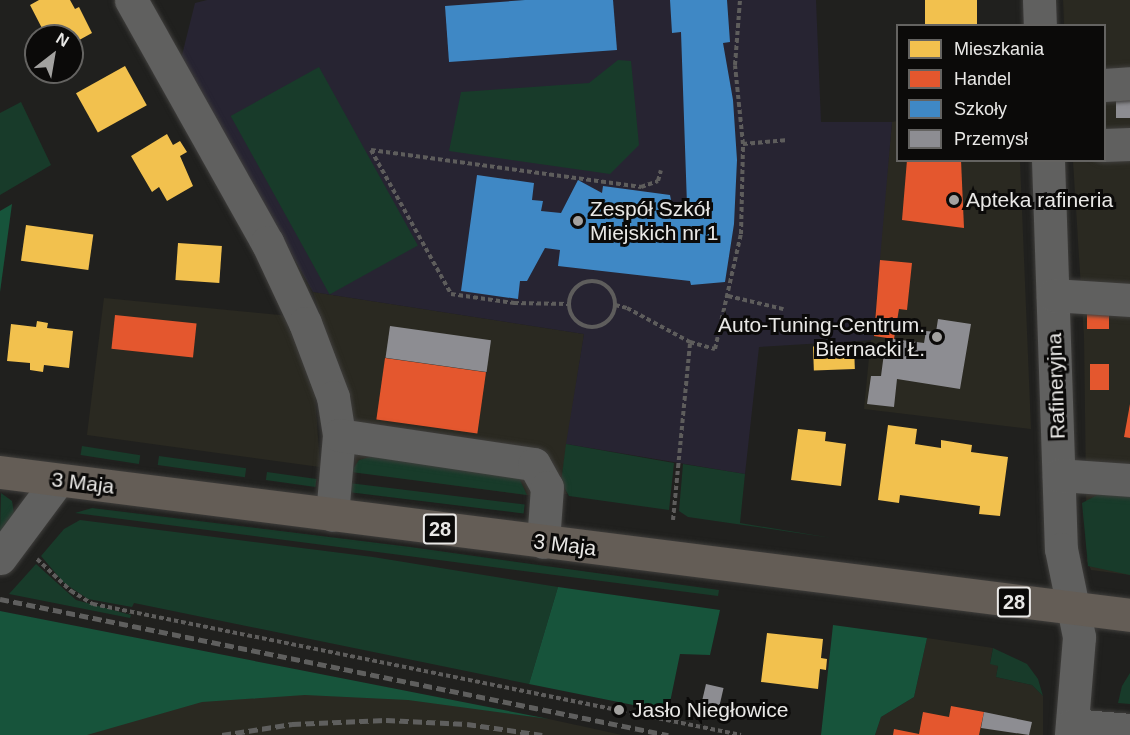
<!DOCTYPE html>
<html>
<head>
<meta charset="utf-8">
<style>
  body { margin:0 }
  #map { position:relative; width:1130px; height:735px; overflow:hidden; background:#20201e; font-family:Arial,sans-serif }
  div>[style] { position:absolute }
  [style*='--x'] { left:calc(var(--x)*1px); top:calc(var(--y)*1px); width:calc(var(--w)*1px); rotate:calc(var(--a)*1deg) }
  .built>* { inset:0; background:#2a2921 }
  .education>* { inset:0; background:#272432 }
  .green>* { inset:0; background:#183b2a; transform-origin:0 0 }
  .forest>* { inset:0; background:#17543b }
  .homes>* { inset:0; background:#f2c14e; transform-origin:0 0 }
  .shops>* { inset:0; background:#e4572e; transform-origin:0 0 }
  .schools>* { inset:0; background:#3f88c5 }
  .industry>* { inset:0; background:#8d8d92; transform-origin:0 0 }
  .path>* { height:4px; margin-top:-2px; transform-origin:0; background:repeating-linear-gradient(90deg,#5e5d5c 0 4.5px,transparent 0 7.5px) }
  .path>.ring { margin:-2px; padding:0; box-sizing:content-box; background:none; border:4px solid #5e5d5c; border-radius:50% }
  .roads { filter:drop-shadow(0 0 2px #3f3e3c) drop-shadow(0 0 2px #3f3e3c) }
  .minor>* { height:33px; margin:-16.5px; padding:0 16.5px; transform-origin:16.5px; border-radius:16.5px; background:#60605f }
  .major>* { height:33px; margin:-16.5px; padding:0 16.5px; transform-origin:16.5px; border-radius:16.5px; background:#645d56 }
  .rail>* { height:4.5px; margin-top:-2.25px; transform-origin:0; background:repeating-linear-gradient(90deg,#5f5f5e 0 9px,transparent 0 13.5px) }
  .dots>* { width:16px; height:16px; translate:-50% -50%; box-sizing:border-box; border:3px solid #0b0a09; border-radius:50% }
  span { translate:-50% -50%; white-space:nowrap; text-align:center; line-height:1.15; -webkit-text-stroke:6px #0b0a09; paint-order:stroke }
  .shield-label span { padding:2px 4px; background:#0b0a09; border:2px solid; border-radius:4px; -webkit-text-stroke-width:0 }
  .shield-label { font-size:20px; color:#e9e8e6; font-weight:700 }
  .poi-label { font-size:21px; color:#e9e8e6 }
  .left { translate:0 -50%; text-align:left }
  .right { translate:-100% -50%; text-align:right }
  .street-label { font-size:21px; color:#e9e8e6 }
  .legend { position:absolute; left:896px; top:24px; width:210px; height:138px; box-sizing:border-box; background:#0b0a09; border:2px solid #646361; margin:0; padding:8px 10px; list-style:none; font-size:18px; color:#e9e8e6 }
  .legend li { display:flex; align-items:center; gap:12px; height:30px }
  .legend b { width:30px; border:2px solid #646361 }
  .north { position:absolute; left:24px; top:24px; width:60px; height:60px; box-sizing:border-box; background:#0b0a09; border:2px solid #646361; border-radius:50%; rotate:31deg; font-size:16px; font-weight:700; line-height:24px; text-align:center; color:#e9e8e6 }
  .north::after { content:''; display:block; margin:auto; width:21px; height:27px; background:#a3a2a0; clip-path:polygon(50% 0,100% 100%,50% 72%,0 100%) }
</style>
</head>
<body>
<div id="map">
  <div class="built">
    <div style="clip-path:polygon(1063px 0,1130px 0,1130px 575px,1091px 570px,1087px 561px,1084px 336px,1073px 161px,1104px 160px,1104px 26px,1064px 25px)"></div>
    <div style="clip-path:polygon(897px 121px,898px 160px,1020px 161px,1031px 429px,864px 409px,892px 122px)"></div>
    <div style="clip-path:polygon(313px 292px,584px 334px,561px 482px,567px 494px,527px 495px,356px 472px,352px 414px)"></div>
    <div style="clip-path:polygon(104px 298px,290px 316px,314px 381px,320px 467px,87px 435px)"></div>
    <div style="clip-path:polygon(927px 638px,993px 648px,990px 663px,998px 666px,996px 677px,1032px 685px,1043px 696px,1043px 735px,875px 735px,881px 717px,914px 697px)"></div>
    <div style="clip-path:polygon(305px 694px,408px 698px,549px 719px,622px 735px,83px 735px,201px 701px)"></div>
  </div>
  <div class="education">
    <div style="clip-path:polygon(207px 0,816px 0,821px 122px,892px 122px,873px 340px,759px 347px,745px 474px,566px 444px,584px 334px,313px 292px,181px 59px,195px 3px)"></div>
  </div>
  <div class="green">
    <div style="clip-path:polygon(618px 60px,631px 61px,639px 145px,610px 174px,449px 151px,461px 92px,589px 83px)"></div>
    <div style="left:319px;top:67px;width:204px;height:101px;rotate:61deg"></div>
    <div style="clip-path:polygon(21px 102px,51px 165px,0 195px,0 113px)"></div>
    <div style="clip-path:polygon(566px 444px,674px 463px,669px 510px,569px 496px,561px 482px)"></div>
    <div style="left:82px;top:446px;width:59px;height:9px;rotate:9deg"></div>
    <div style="left:159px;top:456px;width:88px;height:9px;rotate:8deg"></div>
    <div style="clip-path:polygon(374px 456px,519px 478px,527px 495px,351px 472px,359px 460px)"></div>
    <div style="clip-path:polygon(683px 464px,745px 474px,740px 523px,832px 538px,688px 517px,679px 511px)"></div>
    <div style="left:267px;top:472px;width:50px;height:8px;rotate:8deg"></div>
    <div style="left:349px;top:483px;width:177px;height:9px;rotate:7deg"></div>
    <div style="clip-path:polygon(1103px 492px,1130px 493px,1130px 575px,1088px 566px,1082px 503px)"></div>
    <div style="clip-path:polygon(1px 493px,12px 501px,14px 513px,0 533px)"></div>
    <div style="clip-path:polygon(92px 508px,410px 547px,719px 590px,718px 596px,75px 513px)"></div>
    <div style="clip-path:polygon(80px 520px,373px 557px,558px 587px,529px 684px,134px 603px,132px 607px,88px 599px,64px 583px,41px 556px,64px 529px)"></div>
    <div style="clip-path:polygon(36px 564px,76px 600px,131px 615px,130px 618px,9px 594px)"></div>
    <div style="clip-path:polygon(993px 648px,1027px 664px,1038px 679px,1043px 696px,1032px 685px,996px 677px,998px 666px,990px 664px)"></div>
    <div style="clip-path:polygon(1130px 673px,1130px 704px,1118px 703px,1122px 686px)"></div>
  </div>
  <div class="forest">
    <div style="clip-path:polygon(12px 204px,0 292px,0 211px)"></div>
    <div style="clip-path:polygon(558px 587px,720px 610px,710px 655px,680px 654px,668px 712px,529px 684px)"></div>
    <div style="clip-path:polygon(0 611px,549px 719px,408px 700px,305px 695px,202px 702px,87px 735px,0 735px)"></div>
    <div style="clip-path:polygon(833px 625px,927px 638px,914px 697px,881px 717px,875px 735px,821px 735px)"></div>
  </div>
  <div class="homes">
    <div style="clip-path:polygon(39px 0,70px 0,75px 9px,79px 7px,92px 33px,72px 44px,72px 36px,46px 36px,30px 5px)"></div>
    <div style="left:925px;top:0;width:52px;height:26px"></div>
    <div style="left:125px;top:66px;width:45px;height:56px;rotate:61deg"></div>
    <div style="clip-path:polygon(167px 134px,173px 145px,180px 141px,187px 152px,180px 156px,193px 186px,167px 201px,159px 187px,152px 192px,131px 156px)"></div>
    <div style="left:26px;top:225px;width:68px;height:36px;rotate:8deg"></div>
    <div style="left:178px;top:243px;width:44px;height:37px;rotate:4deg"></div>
    <div style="clip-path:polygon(37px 321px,48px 323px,47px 328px,73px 331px,69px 368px,44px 365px,43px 372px,30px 370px,30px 363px,7px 361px,11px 324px,36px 327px)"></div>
    <div style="left:854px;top:345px;width:24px;height:41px;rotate:88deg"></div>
    <div style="clip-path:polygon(888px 425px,917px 429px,915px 444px,941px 448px,941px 440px,972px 445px,971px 452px,1008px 457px,1000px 516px,979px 514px,980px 506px,900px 495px,899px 503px,878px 500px)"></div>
    <div style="clip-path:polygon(798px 429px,826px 432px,825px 441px,846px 444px,841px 486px,791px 480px)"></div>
    <div style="clip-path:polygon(767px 633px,823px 639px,821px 658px,827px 659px,826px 670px,820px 669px,818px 689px,761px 682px)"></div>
  </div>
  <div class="shops">
    <div style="clip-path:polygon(907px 160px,961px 160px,964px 228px,902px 220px)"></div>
    <div style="clip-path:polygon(880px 260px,912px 263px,907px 310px,899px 309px,894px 339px,874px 336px)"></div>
    <div style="left:1087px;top:314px;width:22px;height:15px"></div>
    <div style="left:115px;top:315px;width:82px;height:34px;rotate:6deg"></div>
    <div style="left:385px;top:358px;width:102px;height:62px;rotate:8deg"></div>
    <div style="left:1090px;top:364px;width:19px;height:26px"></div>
    <div style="clip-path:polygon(1130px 404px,1130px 438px,1124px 437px)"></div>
    <div style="clip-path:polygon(951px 706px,984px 712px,979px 735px,893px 735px,894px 729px,919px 734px,923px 712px,949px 717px)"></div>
  </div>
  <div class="schools">
    <div style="clip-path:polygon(525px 0,613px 0,617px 50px,449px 62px,445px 6px)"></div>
    <div style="clip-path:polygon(670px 0,727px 0,730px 42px,723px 43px,733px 100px,737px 160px,734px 224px,725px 282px,691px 285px,690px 281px,558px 266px,560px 250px,545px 248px,527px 281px,520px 281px,518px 299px,461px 291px,477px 175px,534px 183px,532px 200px,543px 201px,541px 211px,561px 213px,578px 180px,602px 193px,603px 186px,670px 195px,672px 205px,687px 205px,681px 32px,672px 33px)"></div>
  </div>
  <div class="industry">
    <div style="left:1130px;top:95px;width:23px;height:14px;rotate:90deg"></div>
    <div style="clip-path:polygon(938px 319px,971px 324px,960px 389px,897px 379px,894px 407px,867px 404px,871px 376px,881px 376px,886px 338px,924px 343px,926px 331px,936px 332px)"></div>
    <div style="left:390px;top:326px;width:102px;height:32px;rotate:8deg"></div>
    <div style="left:706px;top:684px;width:18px;height:25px;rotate:13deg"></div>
    <div style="clip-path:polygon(984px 712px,1032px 722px,1029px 735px,981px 728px)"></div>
  </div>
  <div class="path">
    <div style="--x:743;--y:144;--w:45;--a:-5.1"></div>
    <div style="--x:371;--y:150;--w:273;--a:7.8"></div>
    <div style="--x:641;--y:187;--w:18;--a:-19"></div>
    <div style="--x:658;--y:181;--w:11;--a:-75"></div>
    <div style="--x:371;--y:150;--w:165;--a:60.9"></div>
    <div style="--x:451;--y:294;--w:64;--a:8.1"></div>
    <div style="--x:514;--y:303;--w:54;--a:1.1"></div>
    <div class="ring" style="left:569px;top:281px;width:42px;height:42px"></div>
    <div style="--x:728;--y:296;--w:57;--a:13.3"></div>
    <div style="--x:615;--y:305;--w:12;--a:14"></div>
    <div style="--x:627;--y:308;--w:72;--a:28.4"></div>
    <div style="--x:673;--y:520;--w:179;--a:-84.5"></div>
    <div style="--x:690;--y:342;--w:26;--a:16"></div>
    <div style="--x:715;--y:349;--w:118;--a:-77.3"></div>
    <div style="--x:741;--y:234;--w:90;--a:-88.7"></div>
    <div style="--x:743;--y:144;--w:79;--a:-95.8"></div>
    <div style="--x:735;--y:65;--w:65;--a:-85.6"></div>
    <div style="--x:37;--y:559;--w:47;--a:43.3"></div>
    <div style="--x:71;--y:591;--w:26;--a:31"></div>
    <div style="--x:93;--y:604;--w:661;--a:11.43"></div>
  </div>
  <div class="roads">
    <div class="minor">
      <div style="--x:131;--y:0;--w:278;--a:60.7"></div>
      <div style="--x:267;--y:242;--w:89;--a:64.9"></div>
      <div style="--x:305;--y:323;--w:79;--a:69.3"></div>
      <div style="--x:333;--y:397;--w:38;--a:81"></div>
      <div style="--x:339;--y:435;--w:80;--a:95"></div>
      <div style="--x:1039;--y:0;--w:26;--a:88"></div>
      <div style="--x:1104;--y:85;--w:26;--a:-4"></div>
      <div style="--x:1104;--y:145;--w:26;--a:-2"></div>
      <div style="--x:1048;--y:160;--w:389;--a:88.1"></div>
      <div style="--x:1061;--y:549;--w:90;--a:78.4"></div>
      <div style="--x:1079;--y:637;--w:98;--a:94.7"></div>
      <div style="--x:1053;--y:295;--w:77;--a:3.7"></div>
      <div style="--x:339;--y:435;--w:197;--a:8.5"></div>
      <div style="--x:534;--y:464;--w:26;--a:61"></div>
      <div style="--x:547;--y:487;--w:55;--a:94.2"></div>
      <div style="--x:1059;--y:475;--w:71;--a:4"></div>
      <div style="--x:0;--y:558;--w:97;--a:-53.4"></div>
      <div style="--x:1072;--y:725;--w:58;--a:4.9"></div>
    </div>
    <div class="major">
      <div style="--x:0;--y:472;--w:1139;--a:7.21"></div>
    </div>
  </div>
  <div class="rail">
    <div style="--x:0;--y:599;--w:682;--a:11.51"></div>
    <div style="--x:222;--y:735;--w:71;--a:-8.9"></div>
    <div style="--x:292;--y:724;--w:94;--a:-2.4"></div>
    <div style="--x:386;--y:720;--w:81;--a:2.8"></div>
    <div style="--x:467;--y:724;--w:76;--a:8.3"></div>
  </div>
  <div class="dots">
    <div style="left:954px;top:200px;background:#a3a2a0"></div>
    <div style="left:578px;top:221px;background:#a3a2a0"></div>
    <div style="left:937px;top:337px;background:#a3a2a0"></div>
    <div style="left:619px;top:710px;background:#a3a2a0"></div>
  </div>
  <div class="shield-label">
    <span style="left:440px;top:529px">28</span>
    <span style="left:1014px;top:602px">28</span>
  </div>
  <div class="poi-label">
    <span class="left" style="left:966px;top:200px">Apteka rafineria</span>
    <span class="left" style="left:590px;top:221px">Zespół Szkół<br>Miejskich nr 1</span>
    <span class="right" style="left:925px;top:337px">Auto-Tuning-Centrum.<br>Biernacki Ł.</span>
    <span class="left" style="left:632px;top:710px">Jasło Niegłowice</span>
  </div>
  <div class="street-label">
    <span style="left:1056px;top:386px;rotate:-92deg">Rafineryjna</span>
    <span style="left:83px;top:483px;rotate:7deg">3 Maja</span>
    <span style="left:565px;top:545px;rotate:7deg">3 Maja</span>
  </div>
  <ul class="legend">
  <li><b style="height:16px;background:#f2c14e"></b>Mieszkania</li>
  <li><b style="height:16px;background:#e4572e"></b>Handel</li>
  <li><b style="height:16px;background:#3f88c5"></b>Szkoły</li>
  <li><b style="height:16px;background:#8d8d92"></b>Przemysł</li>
  </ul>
  <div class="north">N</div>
</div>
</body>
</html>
